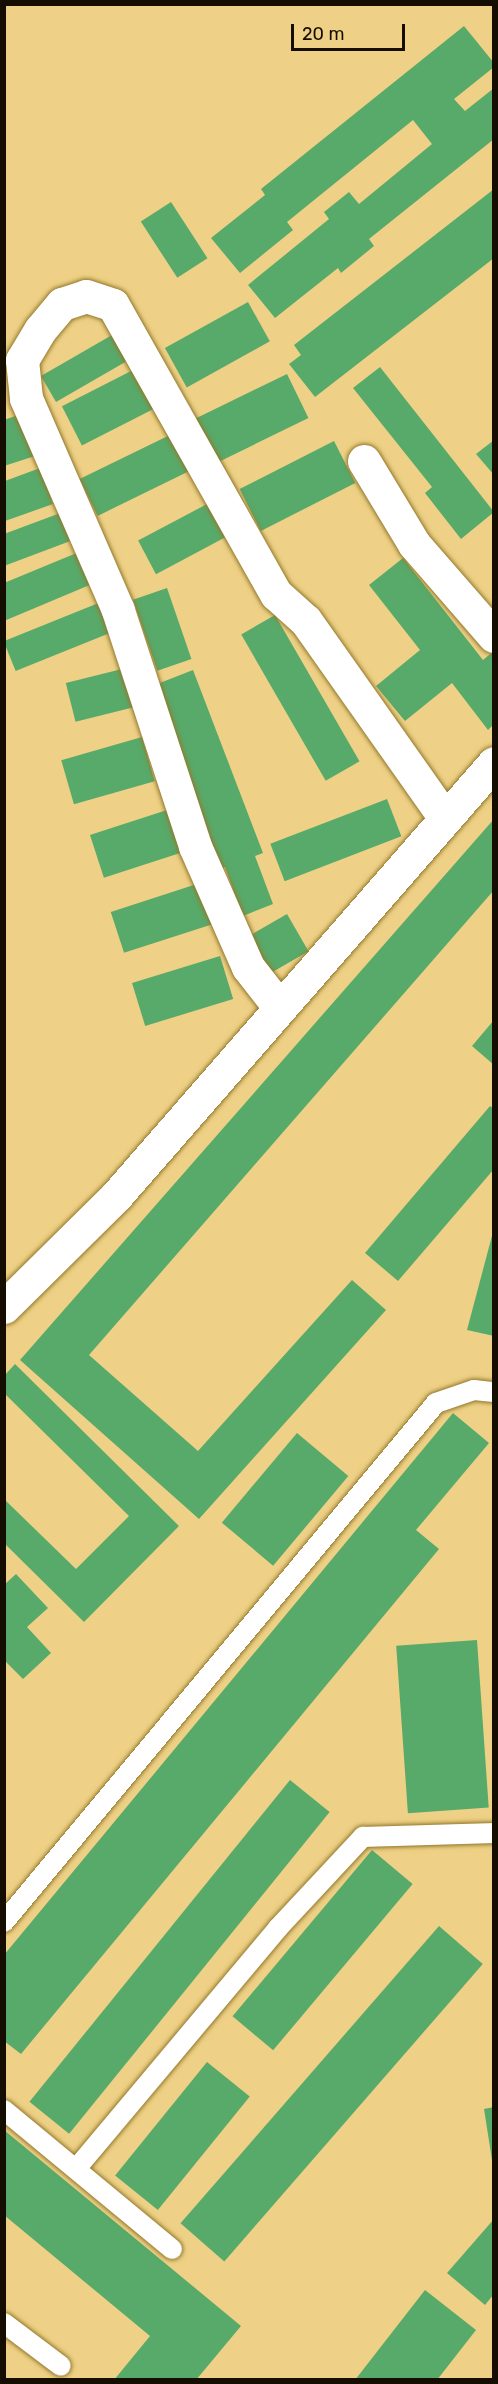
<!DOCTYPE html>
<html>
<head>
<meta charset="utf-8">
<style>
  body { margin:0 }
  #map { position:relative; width:498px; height:2384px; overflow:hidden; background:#eed186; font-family:Rubik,sans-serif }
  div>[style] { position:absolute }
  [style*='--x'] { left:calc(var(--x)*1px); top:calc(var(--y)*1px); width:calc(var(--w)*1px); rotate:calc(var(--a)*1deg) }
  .building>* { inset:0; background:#58aa6a; transform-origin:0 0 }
  .roads { filter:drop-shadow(0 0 2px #93782b) drop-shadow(0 0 2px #93782b) }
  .lane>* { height:20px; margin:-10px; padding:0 10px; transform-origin:10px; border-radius:10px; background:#fff }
  .street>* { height:33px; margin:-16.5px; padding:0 16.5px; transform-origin:16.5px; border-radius:16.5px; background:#fff }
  span { translate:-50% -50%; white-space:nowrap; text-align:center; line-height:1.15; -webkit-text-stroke:4.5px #eed186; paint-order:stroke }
  .frame { position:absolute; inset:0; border:6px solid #150d00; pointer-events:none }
  .scale { position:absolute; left:291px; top:24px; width:114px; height:27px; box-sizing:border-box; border:3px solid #150d00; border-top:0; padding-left:8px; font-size:18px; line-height:21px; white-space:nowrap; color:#150d00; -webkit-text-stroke:4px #eed186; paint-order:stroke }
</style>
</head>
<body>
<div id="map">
  <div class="building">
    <div style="clip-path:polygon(464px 26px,494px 63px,494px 67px,454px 99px,465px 111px,494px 88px,494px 139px,369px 239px,374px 246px,341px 273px,338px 268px,275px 318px,248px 285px,329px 219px,324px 212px,349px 192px,359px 204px,432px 144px,413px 120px,287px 222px,293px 230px,240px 273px,211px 238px,265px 195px,261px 189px)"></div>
    <div style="clip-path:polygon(494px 189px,494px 258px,315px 397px,289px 364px,301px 355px,294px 345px)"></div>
    <div style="left:171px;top:202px;width:67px;height:36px;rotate:57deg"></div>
    <div style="left:248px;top:302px;width:45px;height:95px;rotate:61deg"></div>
    <div style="left:112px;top:335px;width:30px;height:82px;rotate:60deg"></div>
    <div style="clip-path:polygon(380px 367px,494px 512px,461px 539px,425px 493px,432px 487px,353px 388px)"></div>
    <div style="left:135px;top:369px;width:44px;height:82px;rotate:63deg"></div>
    <div style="left:287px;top:374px;width:49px;height:104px;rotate:64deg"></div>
    <div style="clip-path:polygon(21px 414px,35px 456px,4px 466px,4px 420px)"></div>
    <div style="left:174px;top:433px;width:41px;height:105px;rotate:64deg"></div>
    <div style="clip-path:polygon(494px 440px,494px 475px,476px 454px)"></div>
    <div style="left:334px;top:441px;width:47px;height:106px;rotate:63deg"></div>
    <div style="clip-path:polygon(40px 468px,53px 504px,5px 521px,5px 481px)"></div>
    <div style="left:207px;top:504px;width:38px;height:78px;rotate:62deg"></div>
    <div style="clip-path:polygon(63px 512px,73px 540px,4px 566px,4px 534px)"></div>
    <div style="clip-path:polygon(79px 552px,92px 584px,4px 621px,4px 583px)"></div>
    <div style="clip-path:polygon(403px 558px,483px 660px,494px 651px,494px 724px,488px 730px,452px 683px,405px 721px,376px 686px,420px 650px,369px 585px)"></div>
    <div style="left:167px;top:588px;width:75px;height:36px;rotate:71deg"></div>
    <div style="left:101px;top:602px;width:32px;height:105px;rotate:68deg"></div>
    <div style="left:275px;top:615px;width:169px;height:39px;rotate:60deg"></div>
    <div style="left:126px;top:668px;width:40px;height:62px;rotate:76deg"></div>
    <div style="clip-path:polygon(193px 670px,263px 853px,255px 856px,273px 904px,243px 916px,225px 867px,217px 870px,147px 688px)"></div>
    <div style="left:142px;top:737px;width:46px;height:84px;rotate:74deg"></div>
    <div style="left:387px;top:799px;width:40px;height:125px;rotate:69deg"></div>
    <div style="left:167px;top:810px;width:45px;height:81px;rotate:72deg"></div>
    <div style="clip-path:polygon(494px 819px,494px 890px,89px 1355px,198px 1451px,352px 1280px,386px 1310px,199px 1519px,20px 1360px)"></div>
    <div style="left:203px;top:882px;width:43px;height:97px;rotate:72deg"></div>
    <div style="left:287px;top:914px;width:43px;height:45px;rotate:60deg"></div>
    <div style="left:220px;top:956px;width:45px;height:92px;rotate:73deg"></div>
    <div style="clip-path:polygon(494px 1020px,494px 1065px,472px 1046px)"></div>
    <div style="clip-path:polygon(490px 1106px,494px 1109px,494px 1169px,398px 1281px,365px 1253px)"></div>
    <div style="clip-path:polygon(493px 1232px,494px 1232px,494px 1336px,467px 1330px)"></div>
    <div style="clip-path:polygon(15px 1364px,179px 1526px,84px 1622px,4px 1543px,4px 1499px,76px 1569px,129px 1516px,4px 1393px,4px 1376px)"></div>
    <div style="clip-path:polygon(453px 1413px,489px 1443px,416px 1530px,439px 1549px,21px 2054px,4px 2041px,4px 1955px)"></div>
    <div style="left:297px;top:1433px;width:67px;height:117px;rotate:40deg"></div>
    <div style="clip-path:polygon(16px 1574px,48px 1608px,27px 1627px,51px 1653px,23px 1679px,4px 1660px,4px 1585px)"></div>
    <div style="left:477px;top:1640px;width:168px;height:81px;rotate:86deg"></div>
    <div style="left:290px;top:1780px;width:51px;height:414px;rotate:39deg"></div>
    <div style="left:372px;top:1850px;width:53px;height:217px;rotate:40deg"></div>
    <div style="left:439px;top:1926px;width:58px;height:394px;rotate:41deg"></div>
    <div style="left:207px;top:2062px;width:55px;height:146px;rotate:39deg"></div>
    <div style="clip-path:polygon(494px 2107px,494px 2160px,492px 2160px,484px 2109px)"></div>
    <div style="clip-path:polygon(4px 2130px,241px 2326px,196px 2380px,114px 2380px,150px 2336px,4px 2215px)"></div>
    <div style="clip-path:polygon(494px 2219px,494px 2294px,485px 2305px,447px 2273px)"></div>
    <div style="clip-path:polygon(425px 2290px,476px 2330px,437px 2380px,355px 2380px)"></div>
  </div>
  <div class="roads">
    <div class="lane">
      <div style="--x:4;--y:1922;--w:675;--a:-50.23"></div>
      <div style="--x:436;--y:1403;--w:40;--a:-18.9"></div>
      <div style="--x:474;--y:1390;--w:20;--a:6"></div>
      <div style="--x:4;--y:2110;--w:218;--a:39.6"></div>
      <div style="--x:76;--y:2169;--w:314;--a:-50"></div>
      <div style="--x:278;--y:1928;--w:125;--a:-47"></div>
      <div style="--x:363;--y:1837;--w:131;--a:-1.7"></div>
      <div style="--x:4;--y:2323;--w:71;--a:37"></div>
    </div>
    <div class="street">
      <div style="--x:364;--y:461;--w:97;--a:58.9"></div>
      <div style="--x:414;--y:544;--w:122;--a:49"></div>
      <div style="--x:280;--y:1008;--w:52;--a:-128"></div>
      <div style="--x:248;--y:967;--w:132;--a:-113.7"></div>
      <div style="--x:195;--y:846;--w:248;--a:-108.1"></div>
      <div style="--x:118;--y:610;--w:231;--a:-113.5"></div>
      <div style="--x:26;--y:398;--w:38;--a:-96"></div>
      <div style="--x:22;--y:360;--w:35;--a:-59"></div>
      <div style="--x:40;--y:330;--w:34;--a:-50"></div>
      <div style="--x:62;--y:304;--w:25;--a:-18"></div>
      <div style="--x:86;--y:296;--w:28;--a:18"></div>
      <div style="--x:113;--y:305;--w:332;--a:60.6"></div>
      <div style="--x:276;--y:594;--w:40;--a:42"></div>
      <div style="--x:306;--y:621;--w:241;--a:54.8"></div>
      <div style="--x:4;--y:1307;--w:159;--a:-44.7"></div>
      <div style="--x:117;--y:1195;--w:573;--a:-48.89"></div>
    </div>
  </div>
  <div class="frame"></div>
  <div class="scale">20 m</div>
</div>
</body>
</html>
